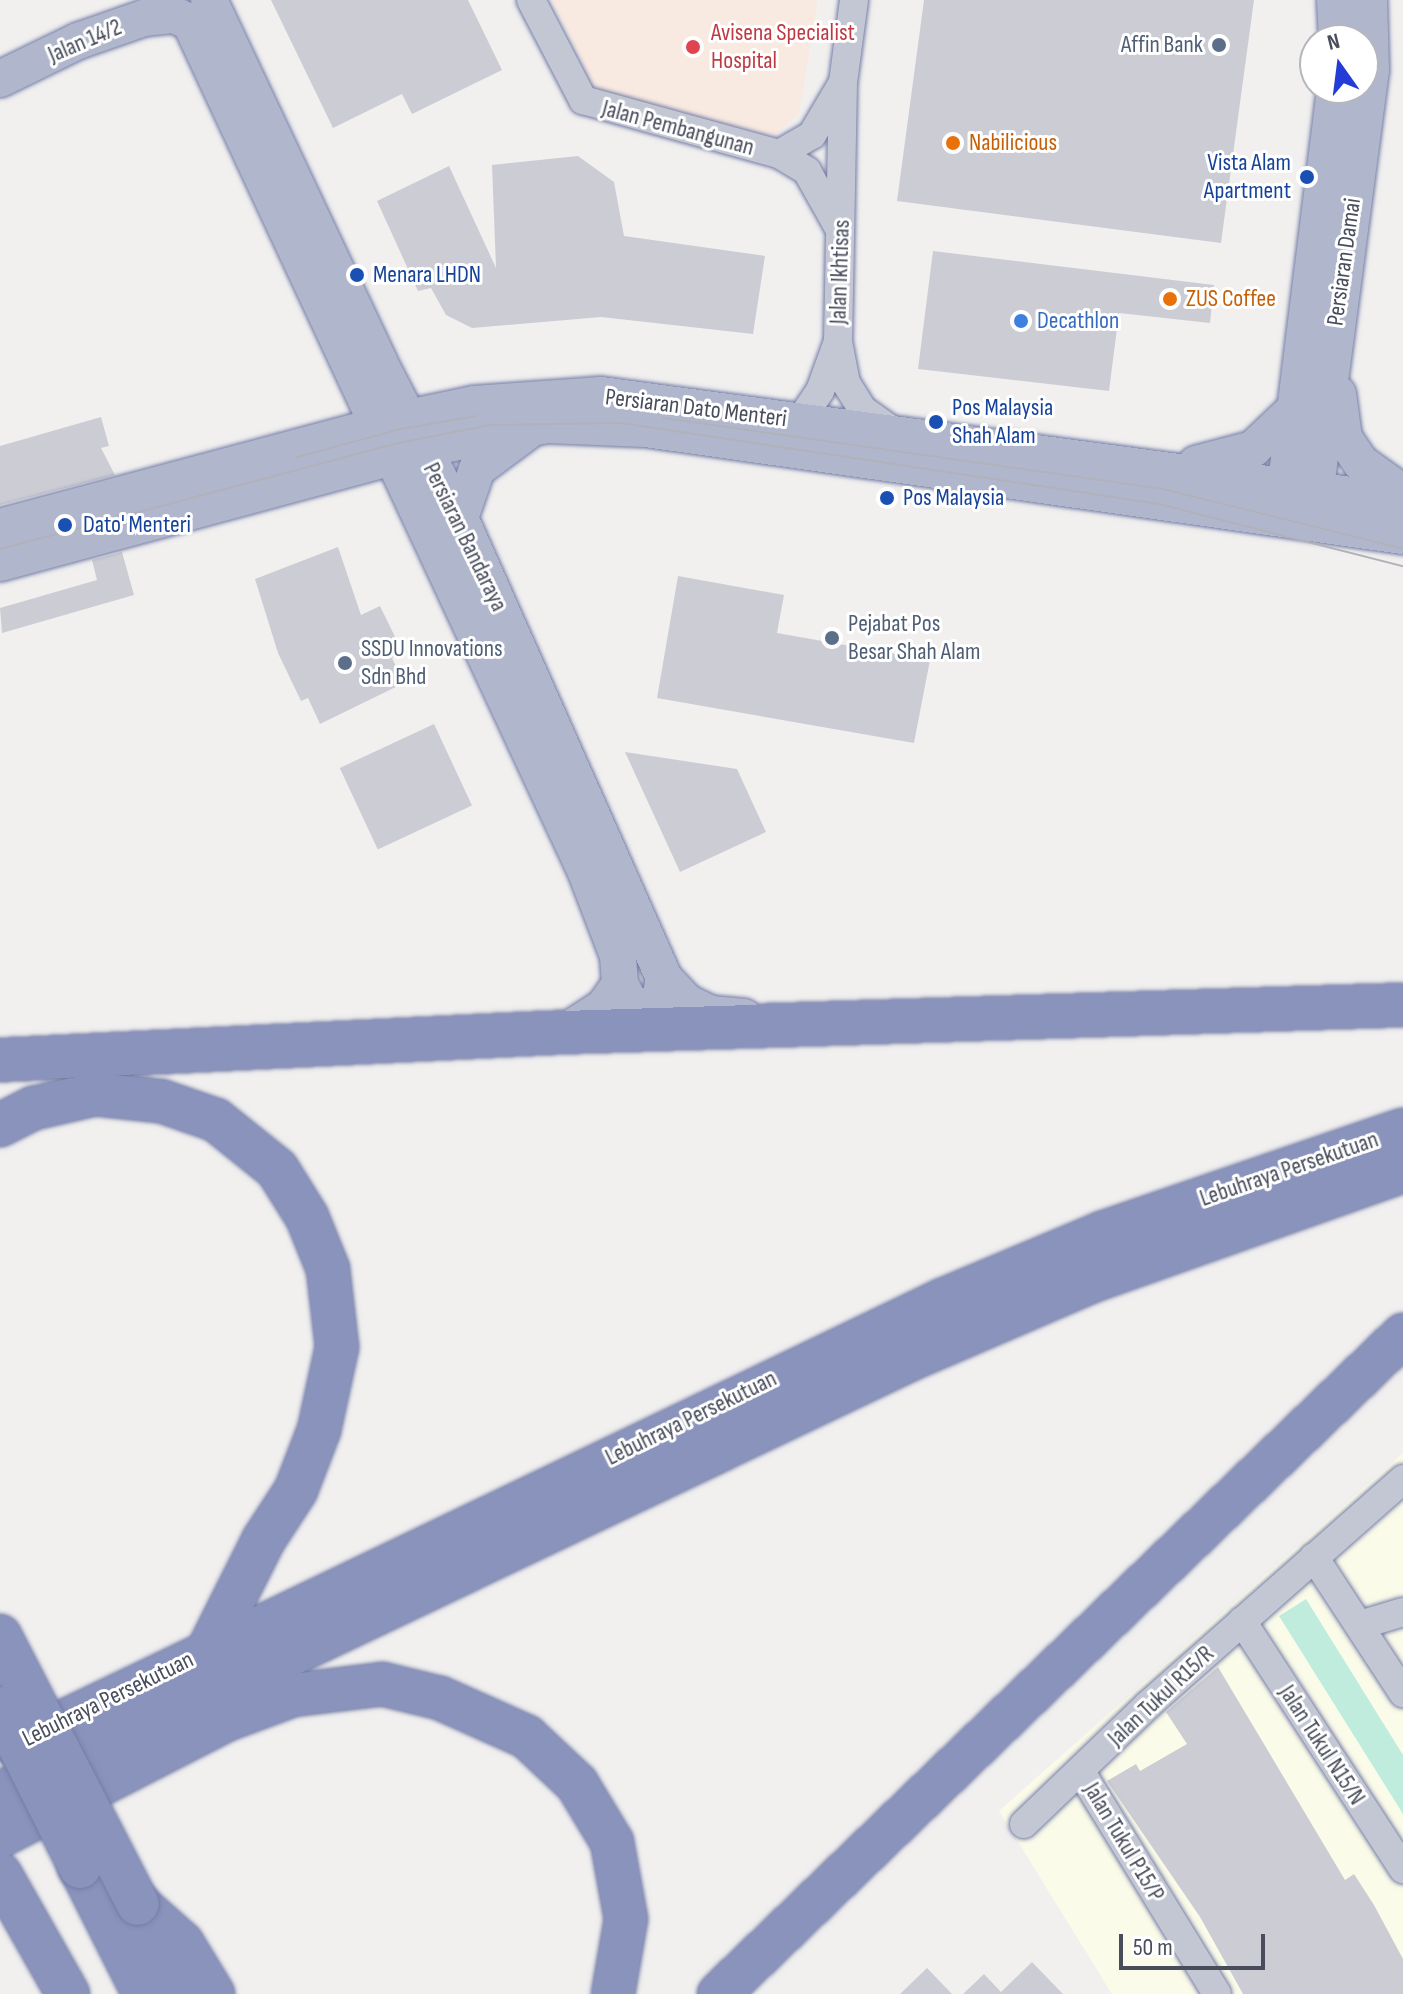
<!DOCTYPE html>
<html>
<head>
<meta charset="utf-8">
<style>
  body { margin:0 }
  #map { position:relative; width:1403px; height:1994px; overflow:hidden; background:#f1f0ef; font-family:"Sofia Sans Condensed",sans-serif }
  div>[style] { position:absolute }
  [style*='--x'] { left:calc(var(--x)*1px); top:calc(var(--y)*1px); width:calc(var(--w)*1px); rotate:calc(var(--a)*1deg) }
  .commercial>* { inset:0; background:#fbfbe9 }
  .medical>* { inset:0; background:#f9eae1 }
  .green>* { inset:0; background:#c0ecde }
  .building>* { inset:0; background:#cccdd4; transform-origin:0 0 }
  .roads { filter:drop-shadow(0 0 2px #757da7) drop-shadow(0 0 2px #757da7) }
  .minor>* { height:28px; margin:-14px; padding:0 14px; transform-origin:14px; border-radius:14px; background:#c3c7d3 }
  .major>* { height:36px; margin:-18px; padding:0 18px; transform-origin:18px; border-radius:18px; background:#b0b6cc }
  .highway>* { height:42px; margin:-21px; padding:0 21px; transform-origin:21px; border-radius:21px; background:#8993bb }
  .tram>* { height:2px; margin:-1px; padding:0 1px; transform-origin:1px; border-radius:1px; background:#b1b2b9 }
  .bridges { filter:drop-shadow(0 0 2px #757da7) drop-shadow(0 0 2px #757da7) }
  .highway-bridge>* { height:42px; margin:-21px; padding:0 21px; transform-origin:21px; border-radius:21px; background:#8993bb }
  .dots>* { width:22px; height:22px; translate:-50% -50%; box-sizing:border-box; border:4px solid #fff; border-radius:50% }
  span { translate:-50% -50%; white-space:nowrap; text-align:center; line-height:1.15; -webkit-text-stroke:6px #fff; paint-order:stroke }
  .health-label { font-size:24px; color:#be3a42 }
  .left { translate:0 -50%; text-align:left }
  .street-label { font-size:24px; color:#484c5b }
  .service-label { font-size:24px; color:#4e5e75 }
  .right { translate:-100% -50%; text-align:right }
  .food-label { font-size:24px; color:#c56008 }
  .transit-label { font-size:24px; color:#164399 }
  .shop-label { font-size:24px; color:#366cbe }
  .north { position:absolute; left:1299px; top:24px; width:80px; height:80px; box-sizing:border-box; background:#fff; border:2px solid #b6b7bd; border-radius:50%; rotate:346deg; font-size:22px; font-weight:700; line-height:32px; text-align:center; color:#484c5b }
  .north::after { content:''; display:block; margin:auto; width:28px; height:36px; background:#233cd7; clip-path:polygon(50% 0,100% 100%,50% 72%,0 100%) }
  .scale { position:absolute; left:1119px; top:1934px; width:146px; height:36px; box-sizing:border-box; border:4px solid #484c5b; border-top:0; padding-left:10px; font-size:24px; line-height:28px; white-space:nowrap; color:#484c5b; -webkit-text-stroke:6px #fff; paint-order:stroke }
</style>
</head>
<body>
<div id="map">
  <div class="commercial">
    <div style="clip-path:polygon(1403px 1453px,1403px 1994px,1112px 1994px,999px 1811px)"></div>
  </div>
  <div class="medical">
    <div style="clip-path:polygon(552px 0,818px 0,799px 114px,774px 136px,611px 99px,594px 86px)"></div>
  </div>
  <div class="green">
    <div style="clip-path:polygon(1306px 1599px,1403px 1755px,1403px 1814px,1279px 1616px)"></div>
  </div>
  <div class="building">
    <div style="clip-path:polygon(271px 0,468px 0,502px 70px,412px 114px,402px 94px,333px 128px)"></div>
    <div style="clip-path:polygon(924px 0,1254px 0,1221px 243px,897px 201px)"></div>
    <div style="clip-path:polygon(578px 156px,614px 182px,624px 236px,765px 256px,753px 334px,601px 317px,472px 328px,446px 315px,431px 288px,418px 291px,377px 201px,449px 166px,496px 268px,492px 165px)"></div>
    <div style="clip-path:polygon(933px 251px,1214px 285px,1210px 323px,1119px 313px,1109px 391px,918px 369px)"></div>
    <div style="clip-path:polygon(101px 417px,109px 446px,101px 448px,115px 475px,0 505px,0 446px)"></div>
    <div style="clip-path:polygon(338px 547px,361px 615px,380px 606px,403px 653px,392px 658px,404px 683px,320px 724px,308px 698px,301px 701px,278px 653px,255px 579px)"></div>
    <div style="clip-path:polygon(122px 552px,134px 595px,2px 633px,0 608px,97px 580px,92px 560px)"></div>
    <div style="clip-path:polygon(678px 576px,784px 595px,777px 633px,930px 660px,914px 743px,657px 698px)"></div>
    <div style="left:434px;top:724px;width:90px;height:104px;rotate:65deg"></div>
    <div style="clip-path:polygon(625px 752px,737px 769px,766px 832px,680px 872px)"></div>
    <div style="clip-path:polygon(1218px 1667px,1345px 1880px,1354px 1874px,1374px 1905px,1403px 1959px,1403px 1994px,1243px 1994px,1200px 1917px,1107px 1781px,1136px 1764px,1140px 1771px,1187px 1744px,1166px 1712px)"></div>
    <div style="clip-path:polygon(1032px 1962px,1063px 1994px,963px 1994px,984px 1974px,1001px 1992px)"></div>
    <div style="clip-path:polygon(927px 1968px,952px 1994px,900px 1994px)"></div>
  </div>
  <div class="roads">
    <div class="minor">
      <div style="--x:531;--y:0;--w:113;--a:62.5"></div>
      <div style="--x:583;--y:100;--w:203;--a:15.4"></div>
      <div style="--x:779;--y:154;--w:33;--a:31"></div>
      <div style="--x:807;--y:171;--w:65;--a:60.7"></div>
      <div style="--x:854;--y:0;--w:83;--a:97.6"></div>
      <div style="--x:843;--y:82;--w:260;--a:91.1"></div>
      <div style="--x:838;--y:342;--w:42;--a:79"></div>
      <div style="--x:846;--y:383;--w:32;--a:58"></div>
      <div style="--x:863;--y:410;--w:42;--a:35.2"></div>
      <div style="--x:779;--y:154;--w:38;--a:-30"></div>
      <div style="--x:812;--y:135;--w:57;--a:-59.4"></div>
      <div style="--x:799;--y:422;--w:37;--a:-56"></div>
      <div style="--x:820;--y:391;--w:50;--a:-70.1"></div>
      <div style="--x:1314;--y:1557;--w:163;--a:56.8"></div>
      <div style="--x:1242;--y:1621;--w:296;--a:57"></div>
      <div style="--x:1360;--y:1625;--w:45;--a:-16.8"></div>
      <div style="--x:1081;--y:1772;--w:260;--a:58.5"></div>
      <div style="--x:1024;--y:1824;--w:172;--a:-43.8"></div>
      <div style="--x:1148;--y:1705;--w:341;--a:-41.5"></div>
    </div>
    <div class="major">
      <div style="--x:209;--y:0;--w:400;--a:64.8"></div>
      <div style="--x:379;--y:362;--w:176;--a:62.6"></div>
      <div style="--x:460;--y:518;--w:503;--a:66.08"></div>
      <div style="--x:664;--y:978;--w:33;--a:47"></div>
      <div style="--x:686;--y:1002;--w:28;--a:26"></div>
      <div style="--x:711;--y:1014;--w:33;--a:5"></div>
      <div style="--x:1335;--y:0;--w:40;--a:87.1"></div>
      <div style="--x:0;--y:79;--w:87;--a:-26"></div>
      <div style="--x:78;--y:41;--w:70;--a:-19.2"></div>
      <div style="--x:144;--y:18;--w:30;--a:-6"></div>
      <div style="--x:174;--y:15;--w:17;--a:24"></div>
      <div style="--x:190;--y:22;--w:938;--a:65.02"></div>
      <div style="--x:586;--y:872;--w:90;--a:69.1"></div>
      <div style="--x:618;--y:956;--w:28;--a:86"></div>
      <div style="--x:620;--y:984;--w:28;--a:125"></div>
      <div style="--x:604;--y:1007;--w:46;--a:147.3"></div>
      <div style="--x:1338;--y:394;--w:44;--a:82.2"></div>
      <div style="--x:1344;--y:438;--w:30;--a:56"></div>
      <div style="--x:1361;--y:463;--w:52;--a:35.5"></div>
      <div style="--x:1196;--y:464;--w:59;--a:-14.7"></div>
      <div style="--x:1253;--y:449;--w:58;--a:-43.6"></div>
      <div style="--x:1283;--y:507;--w:422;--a:-82.9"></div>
      <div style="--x:1313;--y:510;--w:444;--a:-82.5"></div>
      <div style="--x:1371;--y:70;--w:70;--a:-91.6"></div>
      <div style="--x:460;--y:518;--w:52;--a:-70.9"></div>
      <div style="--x:477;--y:469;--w:62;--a:-36.5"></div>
      <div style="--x:0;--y:527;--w:421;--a:-15"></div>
      <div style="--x:407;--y:418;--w:68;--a:-11.8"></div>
      <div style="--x:474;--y:404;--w:127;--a:-4.1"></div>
      <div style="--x:601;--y:395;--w:809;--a:7.6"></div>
      <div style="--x:0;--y:563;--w:437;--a:-15.1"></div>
      <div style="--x:422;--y:449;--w:127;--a:-10.9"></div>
      <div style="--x:547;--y:425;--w:99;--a:2.3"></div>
      <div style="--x:646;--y:429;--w:765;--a:8.05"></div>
      <div style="--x:620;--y:984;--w:21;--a:62"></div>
      <div style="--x:630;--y:1003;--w:16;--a:18"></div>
      <div style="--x:645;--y:1008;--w:17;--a:-28"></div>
      <div style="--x:660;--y:1000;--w:22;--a:-80"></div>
    </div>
    <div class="highway">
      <div style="--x:0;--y:1060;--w:566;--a:-2.84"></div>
      <div style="--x:565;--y:1032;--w:838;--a:-1.85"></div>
      <div style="--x:0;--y:1125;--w:38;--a:-27"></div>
      <div style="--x:34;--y:1108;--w:63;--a:-12.9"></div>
      <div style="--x:95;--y:1094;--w:66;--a:6.1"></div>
      <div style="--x:161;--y:1101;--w:58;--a:19.1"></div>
      <div style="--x:216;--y:1120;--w:78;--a:38.8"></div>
      <div style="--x:277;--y:1169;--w:57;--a:58"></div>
      <div style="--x:307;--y:1217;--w:56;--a:68"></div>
      <div style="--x:328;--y:1269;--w:79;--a:83.4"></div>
      <div style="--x:337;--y:1347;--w:85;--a:102.2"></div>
      <div style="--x:319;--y:1430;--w:64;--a:111"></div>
      <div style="--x:296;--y:1490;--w:59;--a:123.1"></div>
      <div style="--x:264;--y:1539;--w:123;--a:116.6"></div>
      <div style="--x:228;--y:1719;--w:69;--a:-20.3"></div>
      <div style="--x:293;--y:1695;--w:90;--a:-7"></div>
      <div style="--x:382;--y:1684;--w:60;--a:13.6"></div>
      <div style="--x:440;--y:1698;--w:95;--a:24.1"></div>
      <div style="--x:527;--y:1737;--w:69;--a:43.2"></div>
      <div style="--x:577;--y:1784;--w:68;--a:58.9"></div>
      <div style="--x:612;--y:1842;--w:78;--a:79.7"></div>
      <div style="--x:626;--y:1919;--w:76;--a:99.8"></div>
      <div style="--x:15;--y:1745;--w:1029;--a:-25.62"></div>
      <div style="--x:943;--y:1300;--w:173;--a:-22.8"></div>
      <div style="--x:1102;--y:1233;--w:318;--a:-18.9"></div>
      <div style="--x:0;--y:1793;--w:1009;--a:-25.47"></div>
      <div style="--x:911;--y:1359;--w:197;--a:-23.3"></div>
      <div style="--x:1092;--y:1281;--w:330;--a:-19.5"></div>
      <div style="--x:0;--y:1836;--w:282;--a:-27.2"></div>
      <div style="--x:80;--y:1867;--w:142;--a:63.3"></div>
      <div style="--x:0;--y:1874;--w:138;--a:60.5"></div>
      <div style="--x:138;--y:1904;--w:59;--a:41.6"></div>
      <div style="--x:182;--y:1943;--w:60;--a:58.7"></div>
      <div style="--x:151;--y:1934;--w:65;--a:66.6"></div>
      <div style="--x:719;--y:1994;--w:950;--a:-43.93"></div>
    </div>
  </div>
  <div class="tram">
    <div style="--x:663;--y:418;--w:505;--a:8.08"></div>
    <div style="--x:1163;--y:489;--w:247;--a:14"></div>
    <div style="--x:297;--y:457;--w:108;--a:-15.1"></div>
    <div style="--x:401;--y:429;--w:76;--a:-9.8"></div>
    <div style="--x:0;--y:549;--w:412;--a:-14.9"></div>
    <div style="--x:398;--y:443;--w:94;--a:-11.1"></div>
    <div style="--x:490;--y:425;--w:131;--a:-0.9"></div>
    <div style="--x:621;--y:423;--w:544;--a:8.56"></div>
    <div style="--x:1159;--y:504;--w:252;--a:14.3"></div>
  </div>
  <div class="bridges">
    <div class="highway-bridge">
      <div style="--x:0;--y:1636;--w:301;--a:62.8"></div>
      <div style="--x:0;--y:1708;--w:178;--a:63.3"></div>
    </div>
  </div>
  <div class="dots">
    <div style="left:1219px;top:45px;background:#5c6f8a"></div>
    <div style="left:693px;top:47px;background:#e0444e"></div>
    <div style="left:953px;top:143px;background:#e8710a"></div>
    <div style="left:1307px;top:177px;background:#1a4fb4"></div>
    <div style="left:357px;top:275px;background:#1a4fb4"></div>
    <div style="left:1170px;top:299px;background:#e8710a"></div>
    <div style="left:1021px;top:321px;background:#3f7fe0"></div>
    <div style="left:936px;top:422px;background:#1a4fb4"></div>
    <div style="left:887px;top:498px;background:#1a4fb4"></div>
    <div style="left:65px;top:525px;background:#1a4fb4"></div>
    <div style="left:832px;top:638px;background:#5c6f8a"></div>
    <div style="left:345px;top:663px;background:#5c6f8a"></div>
  </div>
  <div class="health-label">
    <span class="left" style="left:711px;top:47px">Avisena Specialist<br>Hospital</span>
  </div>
  <div class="street-label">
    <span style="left:85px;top:41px;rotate:-23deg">Jalan 14/2</span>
    <span style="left:678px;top:128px;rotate:15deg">Jalan Pembangunan</span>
    <span style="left:1344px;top:262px;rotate:-82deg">Persiaran Damai</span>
    <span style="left:840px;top:272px;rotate:-88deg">Jalan Ikhtisas</span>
    <span style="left:696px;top:408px;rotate:7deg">Persiaran Dato Menteri</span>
    <span style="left:465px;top:537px;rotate:64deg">Persiaran Bandaraya</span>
    <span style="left:1289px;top:1169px;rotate:-19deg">Lebuhraya Persekutuan</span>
    <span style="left:691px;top:1418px;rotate:-26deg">Lebuhraya Persekutuan</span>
    <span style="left:1161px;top:1696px;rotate:-43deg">Jalan Tukul R15/R</span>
    <span style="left:108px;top:1699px;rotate:-26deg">Lebuhraya Persekutuan</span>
    <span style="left:1322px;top:1745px;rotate:57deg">Jalan Tukul N15/N</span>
    <span style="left:1124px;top:1842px;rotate:59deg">Jalan Tukul P15/P</span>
  </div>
  <div class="service-label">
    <span class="right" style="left:1203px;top:45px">Affin Bank</span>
    <span class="left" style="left:848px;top:638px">Pejabat Pos<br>Besar Shah Alam</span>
    <span class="left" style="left:361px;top:663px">SSDU Innovations<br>Sdn Bhd</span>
  </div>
  <div class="food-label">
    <span class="left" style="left:969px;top:143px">Nabilicious</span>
    <span class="left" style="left:1186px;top:299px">ZUS Coffee</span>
  </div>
  <div class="transit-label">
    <span class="right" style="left:1291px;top:177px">Vista Alam<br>Apartment</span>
    <span class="left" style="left:373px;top:275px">Menara LHDN</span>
    <span class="left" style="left:952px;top:422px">Pos Malaysia<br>Shah Alam</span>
    <span class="left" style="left:903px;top:498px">Pos Malaysia</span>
    <span class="left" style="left:83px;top:525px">Dato' Menteri</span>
  </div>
  <div class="shop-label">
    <span class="left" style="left:1037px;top:321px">Decathlon</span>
  </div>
  <div class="north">N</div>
  <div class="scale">50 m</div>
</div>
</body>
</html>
